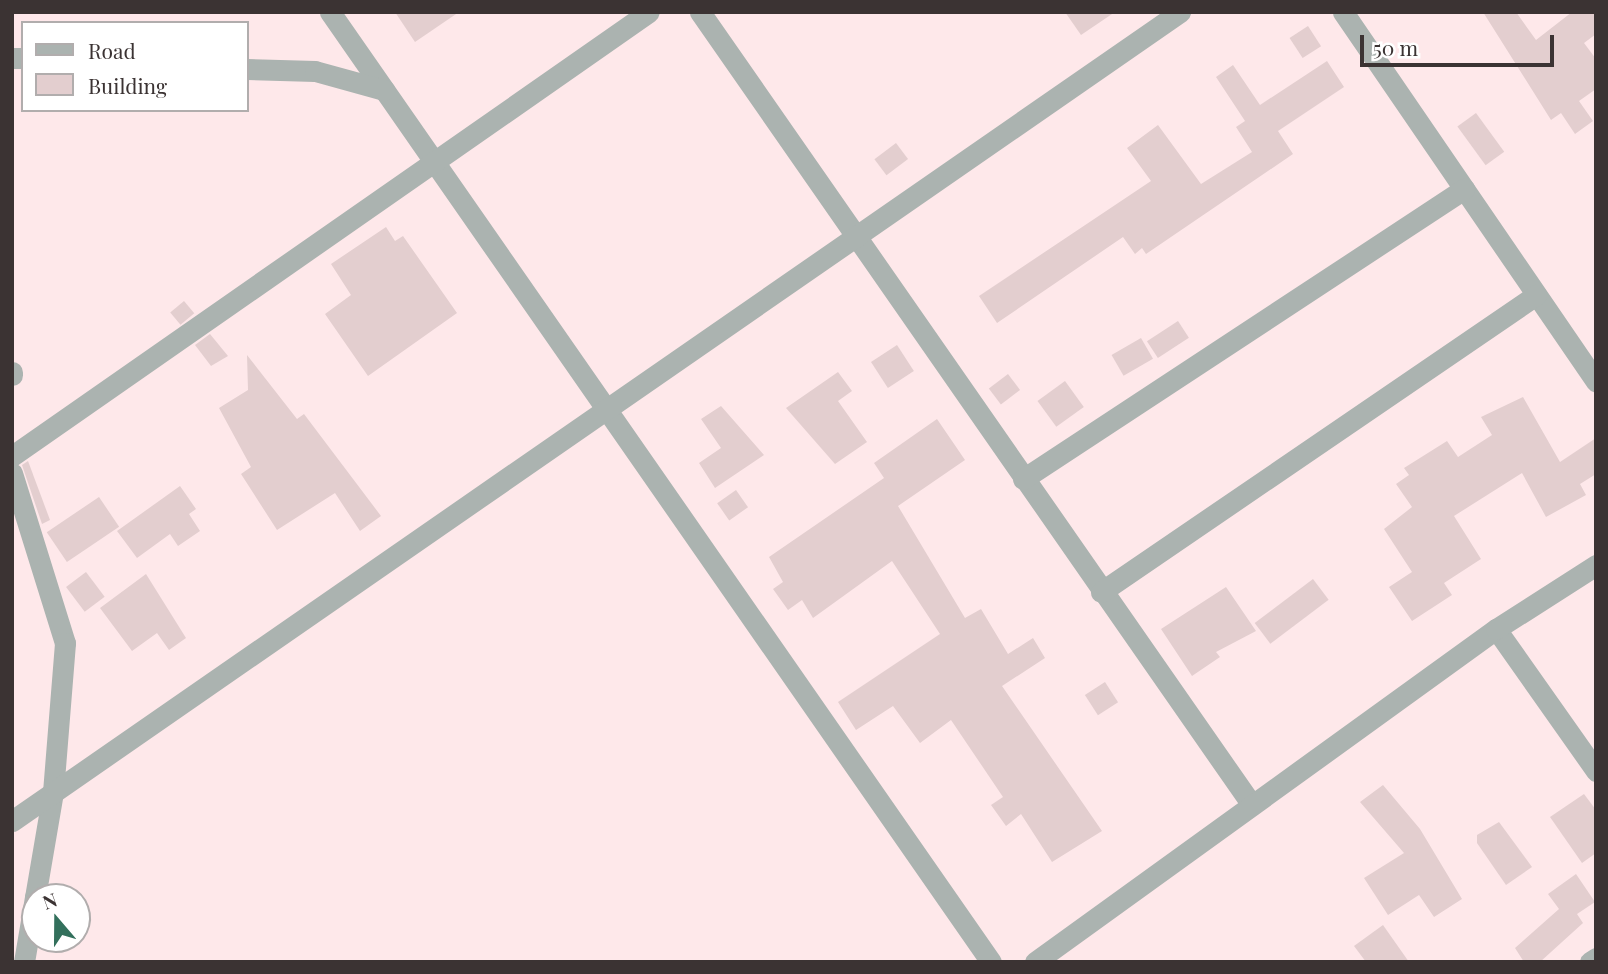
<!DOCTYPE html>
<html>
<head>
<meta charset="utf-8">
<style>
  body { margin:0 }
  #map { position:relative; width:1608px; height:974px; overflow:hidden; background:#fee8ea; font-family:"Playfair Display",serif }
  div>[style] { position:absolute }
  [style*='--x'] { left:calc(var(--x)*1px); top:calc(var(--y)*1px); width:calc(var(--w)*1px); rotate:calc(var(--a)*1deg) }
  .building>* { inset:0; background:#e3cecf; transform-origin:0 0 }
  .street>* { height:21px; margin:-10.5px; padding:0 10.5px; transform-origin:10.5px; border-radius:10.5px; background:#abb3b0 }
  span { translate:-50% -50%; white-space:nowrap; text-align:center; line-height:1.15; -webkit-text-stroke:5px #fff; paint-order:stroke }
  .frame { position:absolute; inset:0; border:14px solid #3b3333; pointer-events:none }
  .legend { position:absolute; left:21px; top:21px; width:228px; height:91px; box-sizing:border-box; background:#fff; border:2px solid #b1adad; margin:0; padding:9px 12px; list-style:none; font-size:21px; color:#3b3333 }
  .legend li { display:flex; align-items:center; gap:14px; height:35px }
  .legend b { width:35px; border:2px solid #b1adad }
  .north { position:absolute; left:21px; top:883px; width:70px; height:70px; box-sizing:border-box; background:#fff; border:2px solid #b1adad; border-radius:50%; rotate:340deg; font-size:19px; font-weight:700; line-height:28px; text-align:center; color:#3b3333 }
  .north::after { content:''; display:block; margin:auto; width:24px; height:32px; background:#33705c; clip-path:polygon(50% 0,100% 100%,50% 72%,0 100%) }
  .scale { position:absolute; left:1360px; top:35px; width:194px; height:32px; box-sizing:border-box; border:4px solid #3b3333; border-top:0; padding-left:9px; font-size:21px; line-height:24px; white-space:nowrap; color:#3b3333; -webkit-text-stroke:5px #fff; paint-order:stroke }
</style>
</head>
<body>
<div id="map">
  <div class="building">
    <div style="clip-path:polygon(395px 12px,459px 12px,415px 42px)"></div>
    <div style="clip-path:polygon(1065px 12px,1115px 12px,1081px 35px)"></div>
    <div style="clip-path:polygon(1483px 12px,1516px 12px,1536px 40px,1572px 12px,1596px 12px,1596px 34px,1584px 43px,1596px 59px,1596px 89px,1579px 101px,1593px 121px,1575px 134px,1561px 113px,1551px 120px)"></div>
    <div style="left:1308px;top:26px;width:24px;height:22px;rotate:57deg"></div>
    <div style="clip-path:polygon(1327px 61px,1344px 87px,1278px 131px,1293px 154px,1146px 254px,1142px 248px,1135px 254px,1123px 237px,997px 323px,979px 296px,1151px 181px,1127px 148px,1158px 125px,1201px 184px,1252px 152px,1236px 127px,1245px 121px,1216px 77px,1233px 65px,1260px 105px)"></div>
    <div style="left:1476px;top:113px;width:48px;height:23px;rotate:54deg"></div>
    <div style="left:896px;top:143px;width:20px;height:27px;rotate:53deg"></div>
    <div style="clip-path:polygon(386px 227px,395px 241px,403px 236px,457px 313px,368px 376px,325px 314px,351px 295px,331px 264px)"></div>
    <div style="left:184px;top:301px;width:16px;height:18px;rotate:50deg"></div>
    <div style="left:1178px;top:321px;width:20px;height:37px;rotate:57deg"></div>
    <div style="clip-path:polygon(210px 334px,228px 356px,211px 366px,195px 345px)"></div>
    <div style="left:1141px;top:338px;width:24px;height:34px;rotate:60deg"></div>
    <div style="left:897px;top:345px;width:31px;height:31px;rotate:57deg"></div>
    <div style="clip-path:polygon(247px 355px,297px 419px,304px 414px,381px 516px,360px 531px,335px 493px,277px 530px,241px 474px,251px 467px,219px 408px,248px 390px)"></div>
    <div style="clip-path:polygon(838px 372px,852px 391px,838px 401px,867px 442px,835px 464px,786px 408px)"></div>
    <div style="left:1008px;top:374px;width:20px;height:24px;rotate:53deg"></div>
    <div style="left:1065px;top:381px;width:32px;height:34px;rotate:54deg"></div>
    <div style="clip-path:polygon(1523px 397px,1560px 462px,1596px 438px,1596px 474px,1580px 484px,1586px 495px,1546px 517px,1522px 473px,1454px 516px,1481px 559px,1444px 583px,1452px 595px,1412px 621px,1389px 587px,1412px 572px,1384px 529px,1412px 507px,1396px 484px,1409px 475px,1404px 468px,1447px 441px,1458px 457px,1492px 435px,1481px 417px)"></div>
    <div style="clip-path:polygon(721px 406px,764px 455px,715px 488px,699px 463px,721px 448px,701px 419px)"></div>
    <div style="clip-path:polygon(937px 419px,965px 460px,898px 506px,965px 618px,981px 609px,1008px 654px,1033px 638px,1045px 658px,1002px 686px,1102px 831px,1052px 862px,1021px 814px,1006px 826px,991px 805px,1003px 797px,951px 720px,920px 743px,893px 706px,856px 730px,838px 702px,940px 634px,892px 561px,813px 618px,802px 600px,788px 610px,773px 589px,783px 582px,769px 557px,884px 478px,874px 463px)"></div>
    <div style="clip-path:polygon(28px 461px,50px 520px,42px 524px,22px 465px)"></div>
    <div style="clip-path:polygon(180px 486px,196px 509px,189px 514px,200px 531px,178px 546px,170px 534px,137px 558px,117px 531px)"></div>
    <div style="left:736px;top:490px;width:21px;height:23px;rotate:55deg"></div>
    <div style="left:99px;top:497px;width:36px;height:63px;rotate:56deg"></div>
    <div style="left:86px;top:572px;width:31px;height:25px;rotate:53deg"></div>
    <div style="clip-path:polygon(146px 574px,186px 638px,169px 650px,157px 633px,132px 651px,100px 608px)"></div>
    <div style="left:1313px;top:579px;width:26px;height:73px;rotate:53deg"></div>
    <div style="clip-path:polygon(1226px 587px,1256px 631px,1216px 652px,1220px 657px,1192px 676px,1161px 629px)"></div>
    <div style="left:1105px;top:682px;width:24px;height:24px;rotate:57deg"></div>
    <div style="clip-path:polygon(1383px 785px,1420px 829px,1462px 899px,1434px 917px,1419px 895px,1388px 915px,1364px 878px,1404px 853px,1360px 802px)"></div>
    <div style="clip-path:polygon(1584px 794px,1596px 810px,1596px 853px,1582px 863px,1550px 817px)"></div>
    <div style="clip-path:polygon(1499px 822px,1532px 867px,1506px 885px,1477px 843px,1477px 835px)"></div>
    <div style="clip-path:polygon(1576px 874px,1595px 902px,1577px 914px,1583px 923px,1540px 962px,1524px 962px,1515px 948px,1559px 909px,1548px 894px)"></div>
    <div style="clip-path:polygon(1383px 925px,1409px 962px,1366px 962px,1354px 946px)"></div>
  </div>
  <div class="street">
    <div style="--x:330;--y:12;--w:1157;--a:55.17"></div>
    <div style="--x:700;--y:12;--w:966;--a:55.16"></div>
    <div style="--x:1343;--y:12;--w:448;--a:55.6"></div>
    <div style="--x:12;--y:58;--w:11;--a:0"></div>
    <div style="--x:247;--y:69;--w:68;--a:1.7"></div>
    <div style="--x:315;--y:71;--w:72;--a:15.4"></div>
    <div style="--x:12;--y:372;--w:3;--a:90"></div>
    <div style="--x:12;--y:456;--w:776;--a:-34.88"></div>
    <div style="--x:12;--y:473;--w:178;--a:72.7"></div>
    <div style="--x:65;--y:643;--w:149;--a:94.6"></div>
    <div style="--x:53;--y:792;--w:107;--a:99.7"></div>
    <div style="--x:1023;--y:479;--w:528;--a:-33.33"></div>
    <div style="--x:1101;--y:592;--w:527;--a:-34.32"></div>
    <div style="--x:1496;--y:629;--w:174;--a:54.8"></div>
    <div style="--x:12;--y:821;--w:1421;--a:-34.71"></div>
    <div style="--x:24;--y:962;--w:66;--a:-80.4"></div>
    <div style="--x:1035;--y:962;--w:569;--a:-35.84"></div>
    <div style="--x:1496;--y:629;--w:119;--a:-32.6"></div>
    <div style="--x:1590;--y:962;--w:7;--a:-34"></div>
  </div>
  <div class="frame"></div>
  <ul class="legend">
  <li><b style="height:9px;background:#abb3b0"></b>Road</li>
  <li><b style="height:19px;background:#e3cecf"></b>Building</li>
  </ul>
  <div class="north">N</div>
  <div class="scale">50 m</div>
</div>
</body>
</html>
